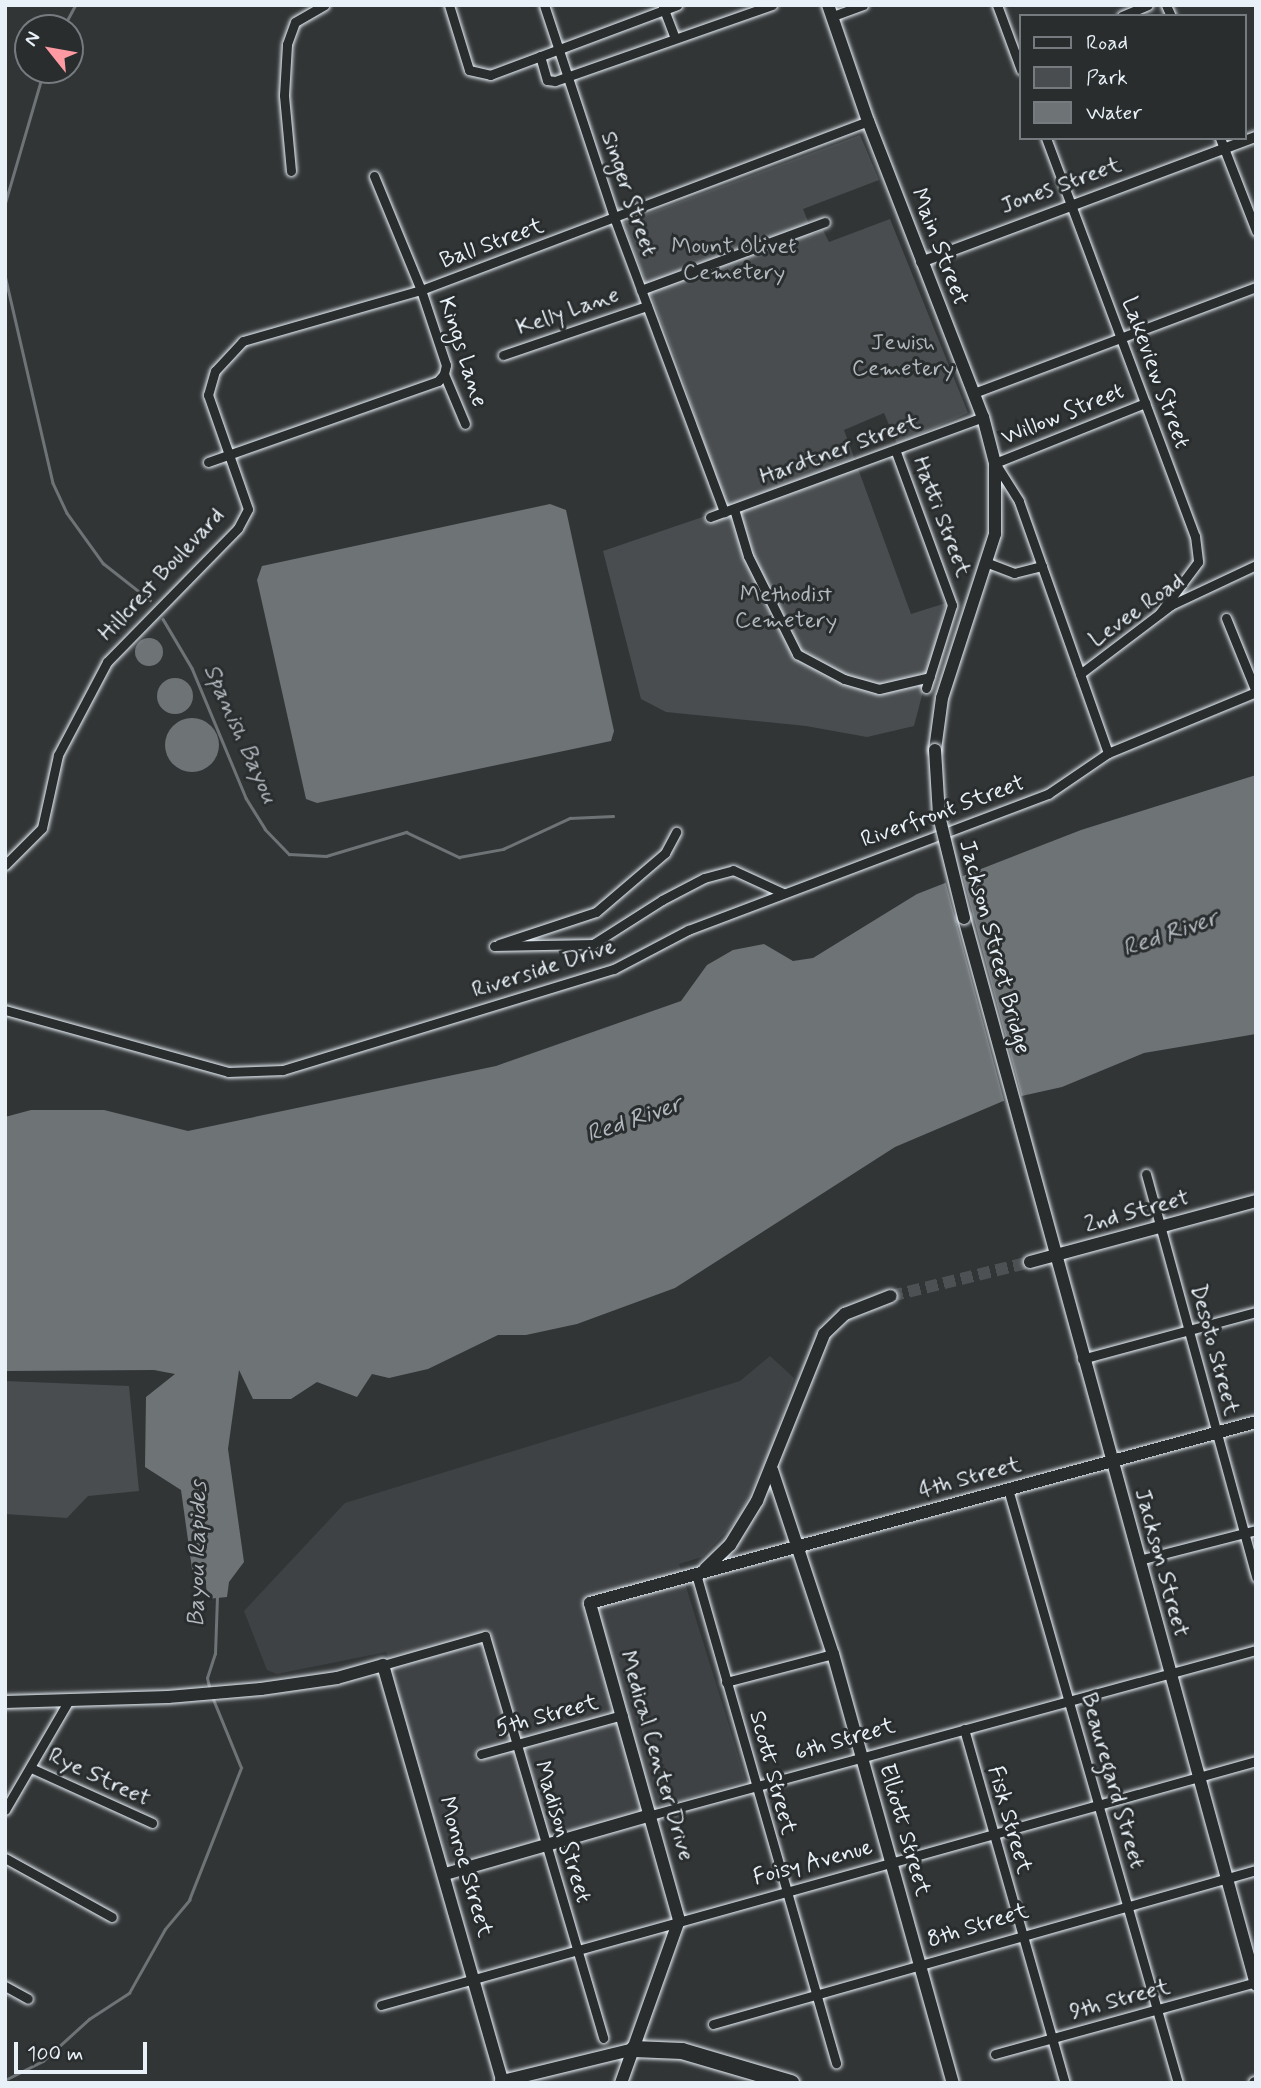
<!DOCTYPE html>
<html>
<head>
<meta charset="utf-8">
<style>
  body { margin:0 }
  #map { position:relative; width:1261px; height:2088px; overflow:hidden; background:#323536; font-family:Mynerve,sans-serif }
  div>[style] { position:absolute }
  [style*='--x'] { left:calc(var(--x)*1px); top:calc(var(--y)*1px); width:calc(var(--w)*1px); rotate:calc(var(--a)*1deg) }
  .built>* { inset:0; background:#3f4244 }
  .green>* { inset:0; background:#494d4f }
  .water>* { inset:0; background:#6e7376 }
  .round { border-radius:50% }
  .pier>* { inset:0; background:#323536; transform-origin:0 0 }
  .stream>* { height:2.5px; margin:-1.25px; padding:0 1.25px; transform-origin:1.25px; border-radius:1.25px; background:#6e7376 }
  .secondary-tunnel>* { height:12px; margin-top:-6px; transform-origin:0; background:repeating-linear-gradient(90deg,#4d5153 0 12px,transparent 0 18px) }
  .roads { filter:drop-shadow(0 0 2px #e8f1f8) drop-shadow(0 0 2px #e8f1f8) }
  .minor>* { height:9px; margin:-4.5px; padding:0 4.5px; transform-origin:4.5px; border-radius:4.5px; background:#2a2d2e }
  .tertiary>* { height:10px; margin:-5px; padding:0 5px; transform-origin:5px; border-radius:5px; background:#2a2d2e }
  .secondary>* { height:12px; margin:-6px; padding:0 6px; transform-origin:6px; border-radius:6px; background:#2a2d2e }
  .motorway>* { height:16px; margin:-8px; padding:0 8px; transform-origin:8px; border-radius:8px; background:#2a2d2e }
  .bridges { filter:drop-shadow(0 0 2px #e8f1f8) drop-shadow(0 0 2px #e8f1f8) }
  .secondary-bridge>* { height:12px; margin:-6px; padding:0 6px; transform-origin:6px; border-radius:6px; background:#2a2d2e }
  span { translate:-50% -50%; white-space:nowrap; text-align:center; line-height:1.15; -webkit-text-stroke:6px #2a2d2e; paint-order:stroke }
  .street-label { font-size:23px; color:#e8f1f8 }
  .park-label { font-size:23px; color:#b0b8bd }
  .water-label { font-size:24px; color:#b1b8be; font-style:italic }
  .frame { position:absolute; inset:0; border:7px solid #e8f1f8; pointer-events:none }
  .legend { position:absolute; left:1019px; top:14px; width:228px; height:126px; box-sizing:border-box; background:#2a2d2e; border:2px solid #767b7f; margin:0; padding:9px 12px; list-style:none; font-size:21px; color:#e8f1f8 }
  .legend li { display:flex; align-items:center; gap:14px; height:35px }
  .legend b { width:35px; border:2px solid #767b7f }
  .north { position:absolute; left:14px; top:14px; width:70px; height:70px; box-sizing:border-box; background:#2a2d2e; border:2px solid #767b7f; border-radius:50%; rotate:301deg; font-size:19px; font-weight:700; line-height:28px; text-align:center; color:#e8f1f8 }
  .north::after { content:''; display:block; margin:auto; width:24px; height:32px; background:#ff9aa2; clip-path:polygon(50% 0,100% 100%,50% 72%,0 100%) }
  .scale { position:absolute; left:14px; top:2042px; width:133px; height:32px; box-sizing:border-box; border:4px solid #e8f1f8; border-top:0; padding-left:9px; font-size:21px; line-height:24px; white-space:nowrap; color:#e8f1f8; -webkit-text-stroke:5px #2a2d2e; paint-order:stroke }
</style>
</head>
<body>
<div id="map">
  <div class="built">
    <div style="clip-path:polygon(770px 1356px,794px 1378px,772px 1447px,739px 1518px,702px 1557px,679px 1564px,746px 1781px,449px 1869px,386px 1652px,277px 1674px,267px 1670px,244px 1611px,345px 1503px,740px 1381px)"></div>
  </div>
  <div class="green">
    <div style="clip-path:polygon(860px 135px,879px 180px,803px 209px,813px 234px,823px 230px,829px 242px,890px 219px,968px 413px,897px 444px,884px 413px,844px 430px,911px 614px,946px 603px,914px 726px,867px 737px,806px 726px,666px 712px,641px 699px,603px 551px,726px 509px,677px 362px,623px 223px)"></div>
    <div style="clip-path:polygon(5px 1381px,129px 1386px,139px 1491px,88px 1496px,67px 1518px,5px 1514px)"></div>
  </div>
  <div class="water">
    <div style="clip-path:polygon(550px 504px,566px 510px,614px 731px,611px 741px,317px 803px,306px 799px,257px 580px,262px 566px)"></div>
    <div class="round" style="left:135px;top:638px;width:28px;height:28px"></div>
    <div class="round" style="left:157px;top:678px;width:36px;height:36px"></div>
    <div class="round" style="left:165px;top:718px;width:54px;height:54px"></div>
    <div style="clip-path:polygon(1256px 775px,1256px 1034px,1144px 1053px,1062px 1087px,1008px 1099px,895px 1147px,675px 1288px,577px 1324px,526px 1335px,498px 1335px,428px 1369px,389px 1378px,372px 1374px,357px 1397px,317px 1382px,291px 1399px,253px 1399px,239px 1370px,228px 1449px,244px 1562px,229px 1582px,227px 1597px,207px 1599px,206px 1584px,192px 1569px,181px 1490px,145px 1467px,146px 1397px,175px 1374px,154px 1370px,5px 1371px,5px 1117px,31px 1110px,104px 1110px,188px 1131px,496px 1066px,681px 1001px,707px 965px,733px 950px,764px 944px,793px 961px,813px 958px,917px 894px,1081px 830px)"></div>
  </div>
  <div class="pier">
    <div style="left:962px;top:874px;width:233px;height:18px;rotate:75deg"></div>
  </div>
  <div class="stream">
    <div style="--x:63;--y:28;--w:26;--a:-62"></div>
    <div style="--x:5;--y:203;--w:139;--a:-73.7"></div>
    <div style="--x:5;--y:275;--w:213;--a:77"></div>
    <div style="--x:53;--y:483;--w:33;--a:65"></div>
    <div style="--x:67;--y:513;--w:62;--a:54.2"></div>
    <div style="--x:103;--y:563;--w:60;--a:38.2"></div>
    <div style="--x:163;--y:619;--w:57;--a:59.4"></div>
    <div style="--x:192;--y:668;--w:141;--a:67.4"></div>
    <div style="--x:246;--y:798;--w:36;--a:58"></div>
    <div style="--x:265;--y:829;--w:35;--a:46"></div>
    <div style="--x:289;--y:854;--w:37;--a:3"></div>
    <div style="--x:326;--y:856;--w:84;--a:-16.7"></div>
    <div style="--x:406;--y:832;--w:59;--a:25.3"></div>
    <div style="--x:459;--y:857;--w:45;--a:-10.3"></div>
    <div style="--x:503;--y:849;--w:74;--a:-24.8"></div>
    <div style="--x:570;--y:818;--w:43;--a:-2.7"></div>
    <div style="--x:210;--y:1691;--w:13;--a:-103"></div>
    <div style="--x:207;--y:1678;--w:25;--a:-72"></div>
    <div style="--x:215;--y:1654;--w:56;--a:-88"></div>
    <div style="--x:5;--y:2080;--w:42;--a:-26.6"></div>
    <div style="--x:43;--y:2061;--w:62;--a:-42.4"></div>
    <div style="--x:89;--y:2019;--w:48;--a:-33"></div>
    <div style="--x:129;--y:1993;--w:73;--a:-60.6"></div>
    <div style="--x:165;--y:1929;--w:38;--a:-50"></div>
    <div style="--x:189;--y:1900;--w:142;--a:-68.5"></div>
    <div style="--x:241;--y:1768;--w:77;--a:-112.2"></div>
  </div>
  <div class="secondary-tunnel">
    <div style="--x:891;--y:1296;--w:143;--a:-13.7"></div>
  </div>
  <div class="roads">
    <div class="minor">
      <div style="--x:449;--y:5;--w:68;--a:72.9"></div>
      <div style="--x:469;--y:70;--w:22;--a:13"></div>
      <div style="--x:490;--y:75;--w:200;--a:-20.5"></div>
      <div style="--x:544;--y:5;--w:226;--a:71.7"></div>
      <div style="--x:615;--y:220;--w:312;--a:69.5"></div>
      <div style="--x:997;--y:5;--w:69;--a:69.7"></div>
      <div style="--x:1166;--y:5;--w:12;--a:66"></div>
      <div style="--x:663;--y:7;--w:33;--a:69"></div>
      <div style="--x:833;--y:16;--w:32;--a:-20"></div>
      <div style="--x:1122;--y:16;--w:28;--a:-23"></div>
      <div style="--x:540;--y:56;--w:25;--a:74"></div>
      <div style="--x:547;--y:80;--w:8;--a:7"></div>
      <div style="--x:555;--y:81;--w:230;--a:-19.3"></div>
      <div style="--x:1046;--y:138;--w:425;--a:69.5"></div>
      <div style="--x:1195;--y:536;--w:26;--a:83"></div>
      <div style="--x:1198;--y:562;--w:64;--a:126.7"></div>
      <div style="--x:1220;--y:138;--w:100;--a:68.8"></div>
      <div style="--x:291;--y:171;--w:76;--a:-95.3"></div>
      <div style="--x:284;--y:95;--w:51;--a:-86.6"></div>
      <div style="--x:287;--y:44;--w:23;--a:-70"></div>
      <div style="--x:295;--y:22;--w:34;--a:-30"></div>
      <div style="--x:374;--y:176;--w:123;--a:67.6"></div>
      <div style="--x:421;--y:290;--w:79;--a:71.6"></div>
      <div style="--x:446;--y:365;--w:9;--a:103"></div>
      <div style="--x:444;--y:374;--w:54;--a:67.2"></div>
      <div style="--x:641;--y:290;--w:196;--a:-20.3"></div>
      <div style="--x:503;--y:355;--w:152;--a:-18.8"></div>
      <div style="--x:974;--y:393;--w:301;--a:-20.6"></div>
      <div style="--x:896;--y:452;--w:163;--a:69.9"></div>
      <div style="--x:952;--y:605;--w:87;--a:107.4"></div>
      <div style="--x:208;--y:462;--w:244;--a:-19.4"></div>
      <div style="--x:438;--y:381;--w:9;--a:-49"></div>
      <div style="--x:734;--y:509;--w:49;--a:73.4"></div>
      <div style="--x:748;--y:556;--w:110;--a:63.4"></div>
      <div style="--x:797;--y:654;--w:53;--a:28"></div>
      <div style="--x:844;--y:679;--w:36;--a:16"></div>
      <div style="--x:879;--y:689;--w:52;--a:-13.2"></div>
      <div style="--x:710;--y:517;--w:291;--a:-20.1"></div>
      <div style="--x:988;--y:563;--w:28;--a:21"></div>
      <div style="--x:1014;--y:573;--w:29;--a:-14"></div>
      <div style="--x:1226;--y:618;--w:80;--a:67.9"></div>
      <div style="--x:1080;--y:674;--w:114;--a:-37.2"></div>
      <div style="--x:1171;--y:605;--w:94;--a:-25.2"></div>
      <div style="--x:1108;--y:753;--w:267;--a:-109.5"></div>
      <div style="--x:1019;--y:501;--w:45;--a:-122.3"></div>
      <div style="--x:995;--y:463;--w:162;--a:-21.8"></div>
      <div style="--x:5;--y:865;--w:52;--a:-45"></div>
      <div style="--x:42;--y:828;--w:75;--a:-77.6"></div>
      <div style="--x:58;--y:755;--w:105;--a:-62.2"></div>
      <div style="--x:107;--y:662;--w:187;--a:-45.6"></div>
      <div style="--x:238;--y:528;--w:21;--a:-62"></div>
      <div style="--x:248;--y:509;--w:121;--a:-109.3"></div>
      <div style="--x:208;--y:395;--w:25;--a:-74"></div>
      <div style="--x:215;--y:371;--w:41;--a:-47"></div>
      <div style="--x:243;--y:341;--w:185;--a:-16"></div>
      <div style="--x:421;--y:290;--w:478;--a:-20.7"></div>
      <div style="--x:499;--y:944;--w:102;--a:-18.3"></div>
      <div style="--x:596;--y:912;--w:91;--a:-40.5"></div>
      <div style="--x:665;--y:853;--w:24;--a:-62"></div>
      <div style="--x:494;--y:946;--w:99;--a:-1.2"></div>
      <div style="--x:593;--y:944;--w:82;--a:-32.5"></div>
      <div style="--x:662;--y:900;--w:47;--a:-27.6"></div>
      <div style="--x:704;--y:878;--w:30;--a:-15"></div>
      <div style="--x:733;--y:870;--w:55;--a:24.7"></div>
      <div style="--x:5;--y:1010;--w:231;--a:15.5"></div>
      <div style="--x:228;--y:1072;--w:55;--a:-2.1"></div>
      <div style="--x:283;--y:1070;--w:346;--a:-17"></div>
      <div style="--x:614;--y:969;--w:84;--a:-27.8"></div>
      <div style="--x:688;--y:930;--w:385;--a:-20.7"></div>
      <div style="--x:1048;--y:794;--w:73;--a:-34.3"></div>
      <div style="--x:1108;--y:753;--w:160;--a:-22.4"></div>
      <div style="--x:1146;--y:1174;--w:418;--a:74.7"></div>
      <div style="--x:1082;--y:1359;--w:180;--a:-15.1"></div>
      <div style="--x:1008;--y:1489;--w:618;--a:74.03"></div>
      <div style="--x:1139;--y:1560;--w:121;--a:-14.4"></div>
      <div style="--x:696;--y:1574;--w:509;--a:74.02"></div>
      <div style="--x:383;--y:1665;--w:106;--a:-15.9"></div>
      <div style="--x:485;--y:1636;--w:419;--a:73.6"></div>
      <div style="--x:726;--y:1682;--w:111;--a:-14.7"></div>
      <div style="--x:964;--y:1729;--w:368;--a:74.1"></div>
      <div style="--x:481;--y:1754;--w:147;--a:-15.4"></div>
      <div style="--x:31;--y:1768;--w:133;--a:24.4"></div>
      <div style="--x:5;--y:1810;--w:127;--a:-59.8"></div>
      <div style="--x:651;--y:1815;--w:627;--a:-15.26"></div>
      <div style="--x:5;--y:1858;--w:122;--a:28.9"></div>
      <div style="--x:5;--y:1986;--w:26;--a:29"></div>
      <div style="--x:381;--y:2005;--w:908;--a:-15.58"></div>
      <div style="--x:713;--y:2024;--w:564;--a:-15.83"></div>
      <div style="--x:995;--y:2054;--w:271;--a:-15.4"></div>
    </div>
    <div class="tertiary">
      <div style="--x:921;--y:262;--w:358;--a:-20.5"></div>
    </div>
    <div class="secondary">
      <div style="--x:828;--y:5;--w:123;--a:71"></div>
      <div style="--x:868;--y:121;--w:318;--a:68.8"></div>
      <div style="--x:983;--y:417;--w:48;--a:75.4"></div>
      <div style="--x:995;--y:463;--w:71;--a:90"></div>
      <div style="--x:995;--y:534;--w:172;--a:107.9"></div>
      <div style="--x:942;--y:698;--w:52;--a:97.7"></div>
      <div style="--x:964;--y:918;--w:1106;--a:74.69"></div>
      <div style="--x:1030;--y:1262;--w:234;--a:-15.1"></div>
      <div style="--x:772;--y:1470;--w:194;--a:71.7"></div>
      <div style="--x:833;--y:1654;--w:445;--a:74.4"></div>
      <div style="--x:705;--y:1569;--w:35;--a:-44"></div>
      <div style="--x:730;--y:1545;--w:52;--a:-58.5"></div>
      <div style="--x:757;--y:1501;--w:180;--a:-68.1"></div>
      <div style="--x:824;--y:1334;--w:29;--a:-44"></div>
      <div style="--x:845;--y:1314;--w:49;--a:-21.4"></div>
      <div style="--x:5;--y:1702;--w:163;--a:-1.8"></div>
      <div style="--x:168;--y:1697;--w:93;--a:-4.9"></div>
      <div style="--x:261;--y:1689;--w:77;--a:-8.2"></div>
      <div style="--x:337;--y:1678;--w:48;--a:-15.8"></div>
      <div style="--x:383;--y:1665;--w:435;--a:74"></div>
      <div style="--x:445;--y:1874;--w:214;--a:-16"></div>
      <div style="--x:503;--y:2081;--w:135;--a:-13.7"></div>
      <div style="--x:621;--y:2083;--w:173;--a:-70.4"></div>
      <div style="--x:679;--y:1920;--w:329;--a:-105.7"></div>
      <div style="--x:590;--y:1603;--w:690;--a:-15.2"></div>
      <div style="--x:1255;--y:2083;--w:1;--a:0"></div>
    </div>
    <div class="motorway">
      <div style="--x:634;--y:2049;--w:48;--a:2.4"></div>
      <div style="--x:682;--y:2051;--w:114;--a:16.4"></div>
      <div style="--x:503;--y:2081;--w:2;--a:63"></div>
    </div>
  </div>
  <div class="bridges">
    <div class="secondary-bridge">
      <div style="--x:935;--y:750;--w:66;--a:86.5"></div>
      <div style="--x:939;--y:816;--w:105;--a:76.2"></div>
    </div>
  </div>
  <div class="street-label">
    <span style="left:1061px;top:186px;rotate:-20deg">Jones Street</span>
    <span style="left:628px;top:194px;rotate:71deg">Singer Street</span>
    <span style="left:492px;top:244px;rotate:-20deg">Ball Street</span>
    <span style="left:939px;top:247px;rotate:69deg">Main Street</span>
    <span style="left:568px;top:312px;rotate:-19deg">Kelly Lane</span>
    <span style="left:462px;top:352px;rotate:72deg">Kings Lane</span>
    <span style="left:1155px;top:373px;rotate:70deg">Lakeview Street</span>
    <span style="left:1063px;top:415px;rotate:-22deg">Willow Street</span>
    <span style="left:840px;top:450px;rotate:-20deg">Hardtner Street</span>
    <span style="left:941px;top:517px;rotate:69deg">Hatti Street</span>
    <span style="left:162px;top:575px;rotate:-47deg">Hillcrest Boulevard</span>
    <span style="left:1137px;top:611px;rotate:-35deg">Levee Road</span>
    <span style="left:943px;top:812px;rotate:-20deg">Riverfront Street</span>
    <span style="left:994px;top:947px;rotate:75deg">Jackson Street Bridge</span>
    <span style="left:544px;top:969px;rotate:-18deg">Riverside Drive</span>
    <span style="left:1137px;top:1212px;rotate:-15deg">2nd Street</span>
    <span style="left:1214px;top:1350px;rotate:75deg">Desoto Street</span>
    <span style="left:970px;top:1478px;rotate:-15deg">4th Street</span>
    <span style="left:1161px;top:1563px;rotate:75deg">Jackson Street</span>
    <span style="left:547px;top:1716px;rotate:-15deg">5th Street</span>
    <span style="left:845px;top:1740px;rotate:-16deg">6th Street</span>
    <span style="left:656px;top:1756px;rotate:74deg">Medical Center Drive</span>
    <span style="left:772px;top:1773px;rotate:75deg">Scott Street</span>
    <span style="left:99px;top:1778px;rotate:25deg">Rye Street</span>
    <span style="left:1112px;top:1781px;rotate:74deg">Beauregard Street</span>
    <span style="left:1009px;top:1820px;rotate:74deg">Fisk Street</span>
    <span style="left:904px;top:1830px;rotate:74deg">Elliott Street</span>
    <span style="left:562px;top:1832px;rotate:73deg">Madison Street</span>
    <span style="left:813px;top:1863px;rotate:-15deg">Foisy Avenue</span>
    <span style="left:465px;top:1867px;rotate:74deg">Monroe Street</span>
    <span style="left:978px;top:1926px;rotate:-17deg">8th Street</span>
    <span style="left:1120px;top:2000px;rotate:-15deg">9th Street</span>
  </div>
  <div class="park-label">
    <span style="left:734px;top:260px">Mount Olivet<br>Cemetery</span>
    <span style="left:903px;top:356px">Jewish<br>Cemetery</span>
    <span style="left:786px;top:608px">Methodist<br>Cemetery</span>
  </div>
  <div class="water-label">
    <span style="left:240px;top:734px;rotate:66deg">Spanish Bayou</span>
    <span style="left:1170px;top:934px;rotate:-19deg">Red River</span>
    <span style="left:634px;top:1120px;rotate:-19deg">Red River</span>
    <span style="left:198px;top:1554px;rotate:-89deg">Bayou Rapides</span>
  </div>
  <div class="frame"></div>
  <ul class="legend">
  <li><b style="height:9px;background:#2a2d2e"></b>Road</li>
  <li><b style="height:19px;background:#494d4f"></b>Park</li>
  <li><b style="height:19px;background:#6e7376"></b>Water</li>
  </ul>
  <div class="north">N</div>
  <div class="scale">100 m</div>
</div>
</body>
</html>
